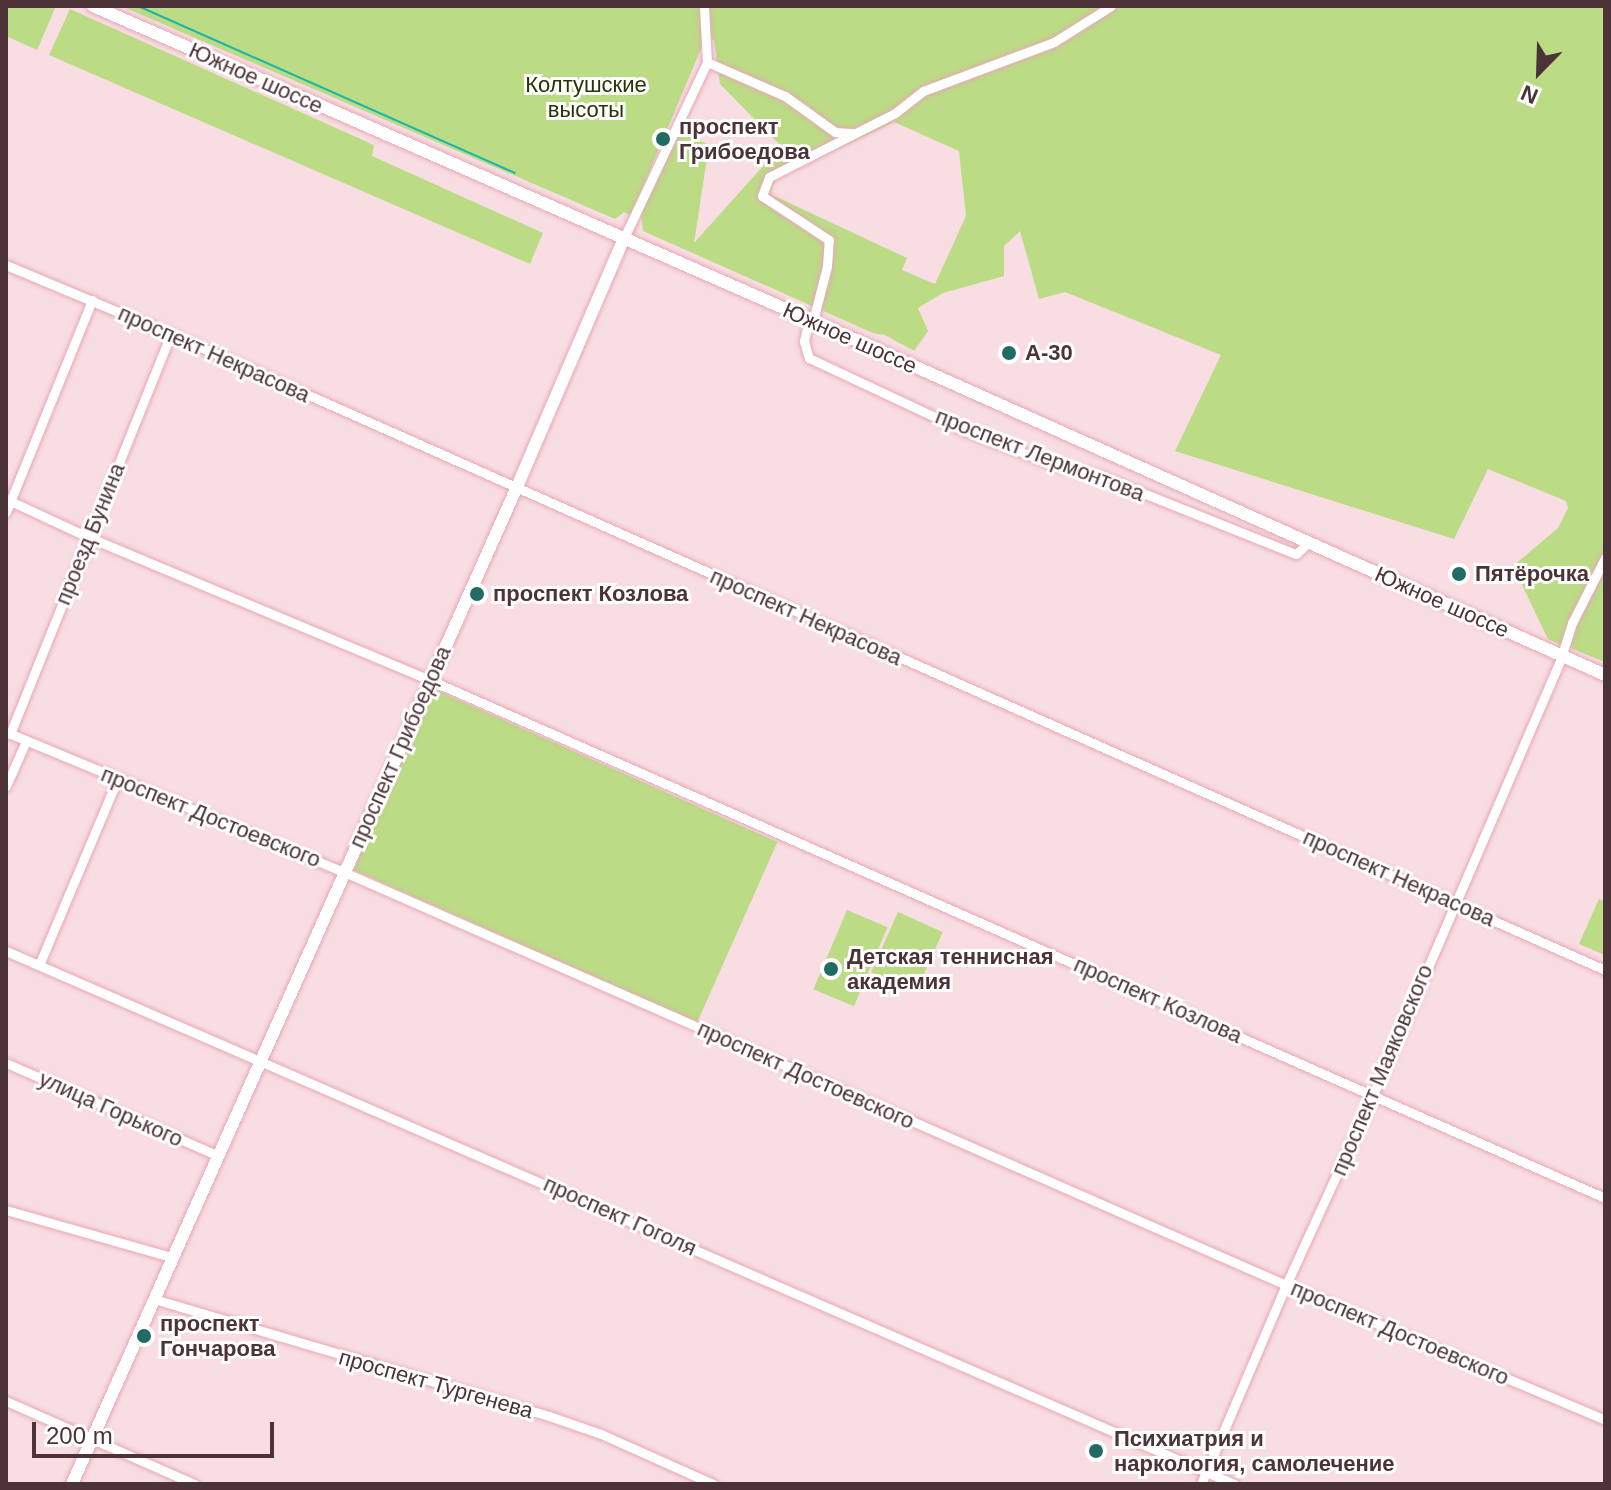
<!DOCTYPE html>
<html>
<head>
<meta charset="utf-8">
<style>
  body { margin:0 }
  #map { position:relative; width:1611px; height:1490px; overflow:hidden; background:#f8dde2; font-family:Arial,sans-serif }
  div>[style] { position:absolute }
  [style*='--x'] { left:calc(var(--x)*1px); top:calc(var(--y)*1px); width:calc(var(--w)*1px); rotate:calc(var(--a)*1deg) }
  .green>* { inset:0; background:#bbdb85; transform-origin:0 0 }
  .stream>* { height:2px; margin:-1px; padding:0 1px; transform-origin:1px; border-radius:1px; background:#19b6a9 }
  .roads { filter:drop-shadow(0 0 2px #e7a8b5) drop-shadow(0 0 2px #e7a8b5) }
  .minor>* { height:9px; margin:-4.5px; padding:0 4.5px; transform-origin:4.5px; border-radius:4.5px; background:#fff }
  .tertiary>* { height:12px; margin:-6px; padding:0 6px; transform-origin:6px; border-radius:6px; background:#fff }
  .dots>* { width:22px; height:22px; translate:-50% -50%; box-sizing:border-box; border:4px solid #fff; border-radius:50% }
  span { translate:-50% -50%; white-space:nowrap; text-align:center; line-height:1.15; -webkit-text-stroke:6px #fff; paint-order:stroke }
  .street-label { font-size:22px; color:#4c3338 }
  .park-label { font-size:22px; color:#263504 }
  .poi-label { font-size:22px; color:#4c3338; font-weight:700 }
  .left { translate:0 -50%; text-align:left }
  .frame { position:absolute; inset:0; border:8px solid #4c3338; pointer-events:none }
  .north { position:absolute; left:1499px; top:32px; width:80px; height:80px; -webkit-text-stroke:6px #fff; paint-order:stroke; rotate:203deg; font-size:22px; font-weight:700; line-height:32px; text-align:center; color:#4c3338 }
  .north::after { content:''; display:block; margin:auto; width:28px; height:36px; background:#4c3338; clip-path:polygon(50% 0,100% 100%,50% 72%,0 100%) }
  .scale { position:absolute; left:32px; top:1422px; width:242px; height:36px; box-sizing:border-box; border:4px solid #4c3338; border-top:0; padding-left:10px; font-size:24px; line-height:28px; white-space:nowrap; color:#4c3338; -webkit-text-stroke:6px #fff; paint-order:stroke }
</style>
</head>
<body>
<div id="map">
  <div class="green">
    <div style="clip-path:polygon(6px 6px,56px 6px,37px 50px,6px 36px)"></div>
    <div style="clip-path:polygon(evenodd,121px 6px,1605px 6px,1605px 662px,1548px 639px,1513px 566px,1558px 528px,1568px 508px,1566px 501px,1488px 469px,1454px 539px,1175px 451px,1221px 355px,1065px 292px,1039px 299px,1020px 231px,1004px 246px,1004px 276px,943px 293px,918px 308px,928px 331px,914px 351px,885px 335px,873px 333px,643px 231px,641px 214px,676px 130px,709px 145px,694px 243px,781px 146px,720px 84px,714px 40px,706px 37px,631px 215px,624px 212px,615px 219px,121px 6px,894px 122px,959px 151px,966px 216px,935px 284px,902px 270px,907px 258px,770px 194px,775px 179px,894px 122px)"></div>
    <div style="clip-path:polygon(70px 9px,374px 145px,372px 156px,543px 233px,530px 264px,49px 55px)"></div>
    <div style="left:434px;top:689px;width:376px;height:198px;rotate:24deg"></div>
    <div style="clip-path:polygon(1599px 899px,1605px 902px,1605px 955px,1579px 944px)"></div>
    <div style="left:847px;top:910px;width:44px;height:86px;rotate:23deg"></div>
    <div style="left:898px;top:912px;width:49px;height:66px;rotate:24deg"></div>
  </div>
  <div class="stream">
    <div style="--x:138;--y:6;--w:412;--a:23.9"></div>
  </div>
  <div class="roads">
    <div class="minor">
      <div style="--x:707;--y:62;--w:85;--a:23.6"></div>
      <div style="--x:785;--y:96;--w:62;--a:35.8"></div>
      <div style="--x:835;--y:132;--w:17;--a:3"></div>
      <div style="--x:623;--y:240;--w:197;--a:-64.7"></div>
      <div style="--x:707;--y:62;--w:56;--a:-93.1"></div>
      <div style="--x:6;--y:265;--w:179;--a:22.7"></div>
      <div style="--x:171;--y:334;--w:1569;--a:23.92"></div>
      <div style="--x:809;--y:319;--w:23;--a:103"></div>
      <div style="--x:804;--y:341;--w:18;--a:74"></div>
      <div style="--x:809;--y:358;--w:172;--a:25.1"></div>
      <div style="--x:965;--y:431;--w:97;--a:20.5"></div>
      <div style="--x:1056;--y:465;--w:43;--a:13.4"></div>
      <div style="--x:1098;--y:475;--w:213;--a:21.8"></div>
      <div style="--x:1296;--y:554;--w:16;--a:-43"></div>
      <div style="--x:813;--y:321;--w:57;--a:-75.7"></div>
      <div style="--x:827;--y:266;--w:26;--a:-86"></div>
      <div style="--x:829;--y:240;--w:80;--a:-146.7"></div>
      <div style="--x:762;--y:196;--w:20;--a:-70"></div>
      <div style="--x:769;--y:177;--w:141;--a:-26.9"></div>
      <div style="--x:895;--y:113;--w:36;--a:-38"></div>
      <div style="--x:923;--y:91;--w:140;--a:-20.5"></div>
      <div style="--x:1054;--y:42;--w:67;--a:-32.3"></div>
      <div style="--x:6;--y:499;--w:90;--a:24.9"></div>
      <div style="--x:88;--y:537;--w:371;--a:22.7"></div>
      <div style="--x:430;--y:680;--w:1284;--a:23.79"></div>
      <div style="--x:6;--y:512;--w:229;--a:-67.9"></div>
      <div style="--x:6;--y:732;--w:366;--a:22.5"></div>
      <div style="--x:344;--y:872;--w:1029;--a:23.67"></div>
      <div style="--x:1286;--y:1285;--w:346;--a:22.9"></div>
      <div style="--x:10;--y:734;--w:431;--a:-68.1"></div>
      <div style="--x:6;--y:786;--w:49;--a:-66"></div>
      <div style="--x:6;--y:951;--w:1339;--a:23.46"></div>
      <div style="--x:39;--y:965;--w:203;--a:-67.1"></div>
      <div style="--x:6;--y:1063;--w:230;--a:23.6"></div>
      <div style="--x:6;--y:1210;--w:172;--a:15.9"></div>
      <div style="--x:154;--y:1299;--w:412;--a:16.5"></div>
      <div style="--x:549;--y:1416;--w:55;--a:19.1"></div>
      <div style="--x:601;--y:1434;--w:123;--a:24.1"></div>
      <div style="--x:6;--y:1401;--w:206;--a:23.8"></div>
      <div style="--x:1201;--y:1484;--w:216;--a:-66.9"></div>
      <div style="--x:1286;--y:1285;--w:209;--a:-65.4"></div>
      <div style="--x:1373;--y:1095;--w:469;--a:-66.7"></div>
      <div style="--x:1559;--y:664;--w:43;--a:-72.4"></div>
      <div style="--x:1572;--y:623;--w:73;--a:-63.1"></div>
    </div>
    <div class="tertiary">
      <div style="--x:93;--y:6;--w:786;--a:23.63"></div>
      <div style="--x:813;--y:321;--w:868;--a:24.08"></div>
      <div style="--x:72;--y:1484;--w:1090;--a:-65.95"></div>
      <div style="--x:516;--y:489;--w:271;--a:-66.7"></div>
    </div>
  </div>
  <div class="dots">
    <div style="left:663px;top:139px;background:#226b64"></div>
    <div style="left:1009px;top:353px;background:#226b64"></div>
    <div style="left:1459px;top:574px;background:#226b64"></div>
    <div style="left:477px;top:594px;background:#226b64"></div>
    <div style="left:831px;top:969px;background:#226b64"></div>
    <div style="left:144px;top:1336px;background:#226b64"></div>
    <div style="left:1096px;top:1451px;background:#226b64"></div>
  </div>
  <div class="street-label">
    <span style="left:256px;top:78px;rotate:24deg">Южное шоссе</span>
    <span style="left:850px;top:338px;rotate:24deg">Южное шоссе</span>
    <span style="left:214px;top:354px;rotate:24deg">проспект Некрасова</span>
    <span style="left:1040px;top:455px;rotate:21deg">проспект Лермонтова</span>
    <span style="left:90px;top:534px;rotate:-68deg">проезд Бунина</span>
    <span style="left:1442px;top:602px;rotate:24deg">Южное шоссе</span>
    <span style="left:806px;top:617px;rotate:24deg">проспект Некрасова</span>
    <span style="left:400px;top:747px;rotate:-66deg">проспект Грибоедова</span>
    <span style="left:211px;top:817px;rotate:22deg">проспект Достоевского</span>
    <span style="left:1399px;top:878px;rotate:24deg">проспект Некрасова</span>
    <span style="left:1158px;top:1000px;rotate:24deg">проспект Козлова</span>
    <span style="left:1382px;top:1070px;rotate:-67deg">проспект Маяковского</span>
    <span style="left:806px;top:1075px;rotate:24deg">проспект Достоевского</span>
    <span style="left:111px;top:1109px;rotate:24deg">улица Горького</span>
    <span style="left:620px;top:1216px;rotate:24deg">проспект Гоголя</span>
    <span style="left:1400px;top:1333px;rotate:23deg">проспект Достоевского</span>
    <span style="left:436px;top:1384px;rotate:16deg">проспект Тургенева</span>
  </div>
  <div class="park-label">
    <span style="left:586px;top:97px">Колтушские<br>высоты</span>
  </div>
  <div class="poi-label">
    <span class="left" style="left:679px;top:139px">проспект<br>Грибоедова</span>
    <span class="left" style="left:1025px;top:353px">А-30</span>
    <span class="left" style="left:1475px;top:574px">Пятёрочка</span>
    <span class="left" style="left:493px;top:594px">проспект Козлова</span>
    <span class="left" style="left:847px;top:969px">Детская теннисная<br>академия</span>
    <span class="left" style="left:160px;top:1336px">проспект<br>Гончарова</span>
    <span class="left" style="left:1114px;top:1451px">Психиатрия и<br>наркология, самолечение</span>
  </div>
  <div class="frame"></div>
  <div class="north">N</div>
  <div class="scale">200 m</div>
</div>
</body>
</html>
